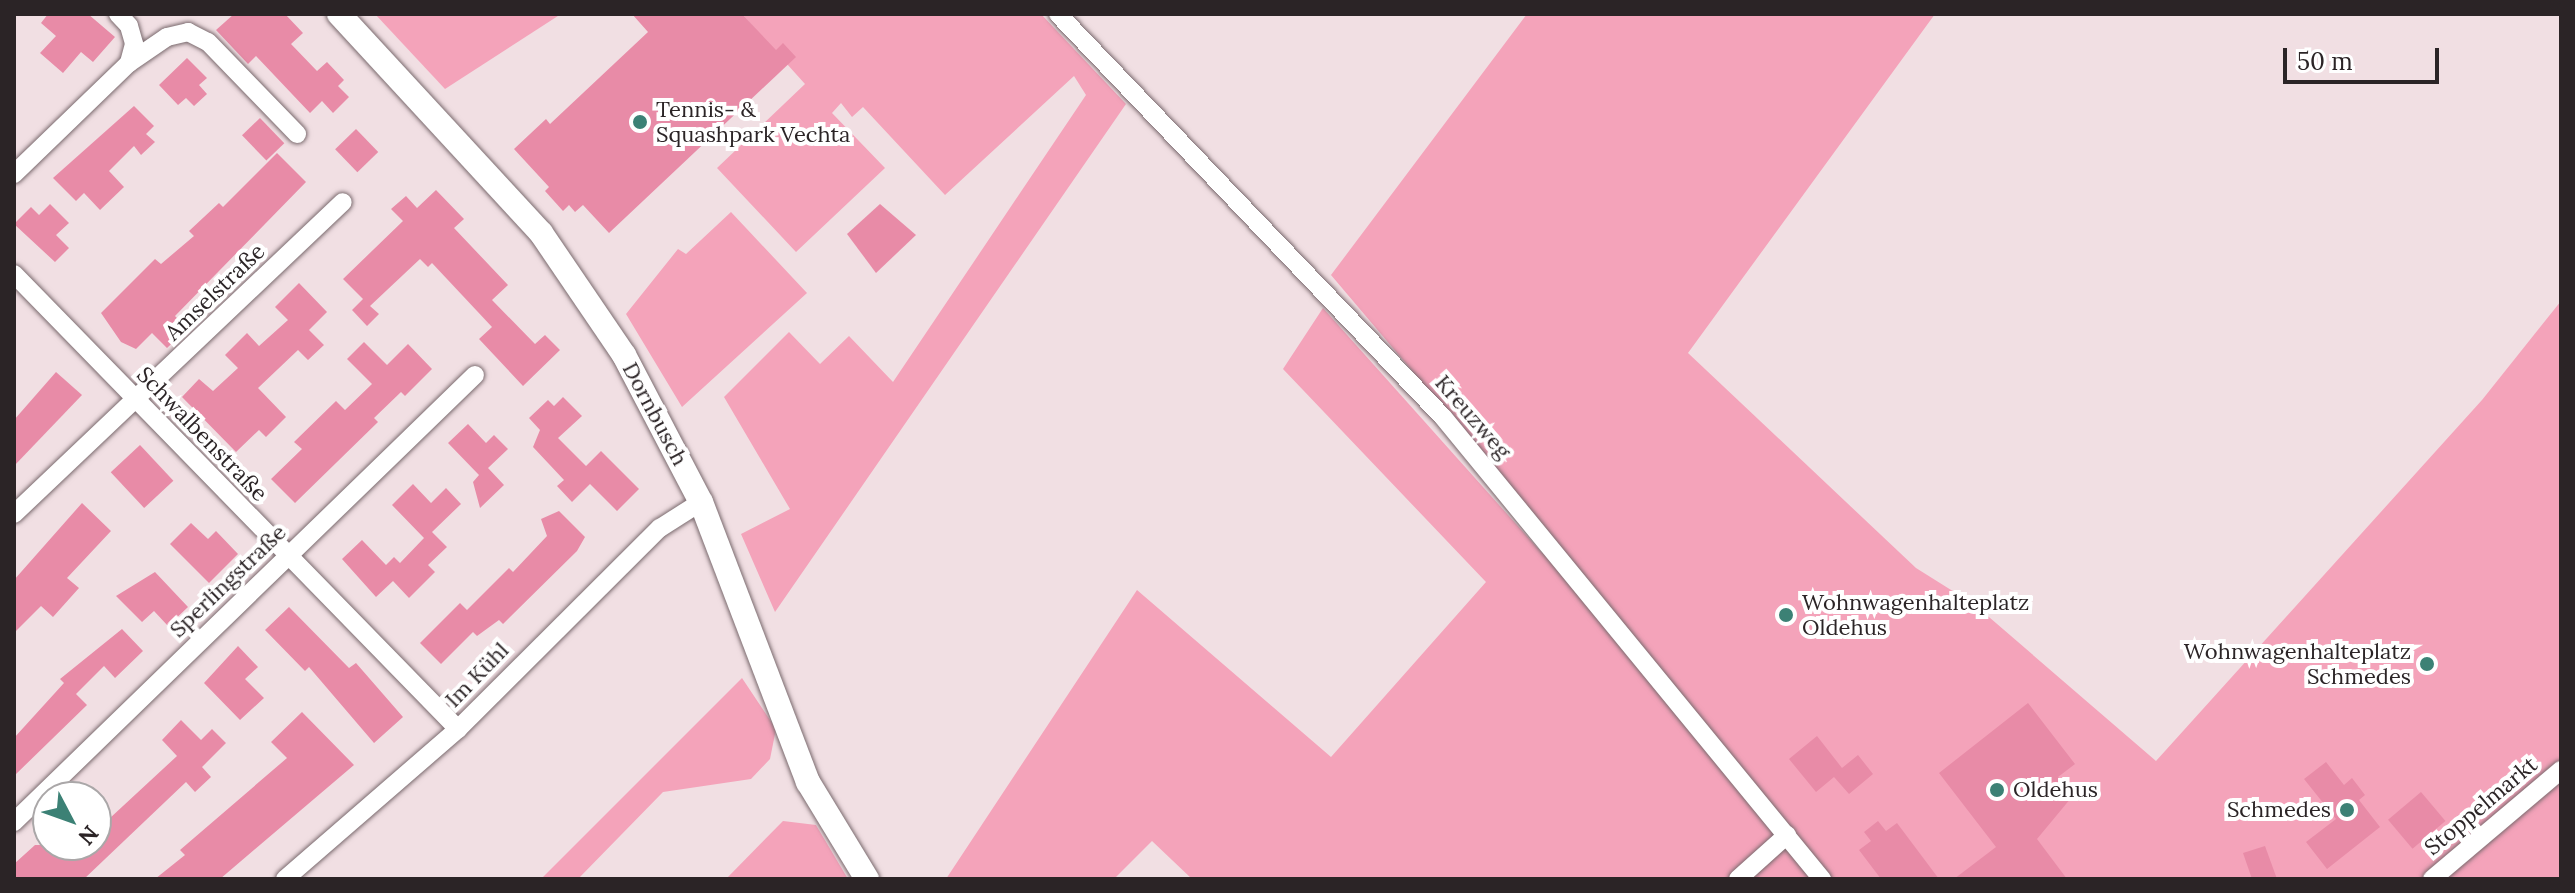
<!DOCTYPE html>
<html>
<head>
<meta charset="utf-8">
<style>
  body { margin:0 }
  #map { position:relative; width:2575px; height:893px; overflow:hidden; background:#f1dfe3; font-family:Lora,serif }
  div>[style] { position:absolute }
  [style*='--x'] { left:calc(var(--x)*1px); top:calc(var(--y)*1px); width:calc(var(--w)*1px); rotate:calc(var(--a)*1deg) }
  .green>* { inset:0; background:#f4a3ba }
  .building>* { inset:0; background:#e88ba7; transform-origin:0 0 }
  .roads { filter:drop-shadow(0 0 2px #7a6a6e) drop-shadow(0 0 2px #7a6a6e) }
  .street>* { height:18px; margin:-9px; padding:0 9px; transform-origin:9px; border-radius:9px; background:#fff }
  .secondary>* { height:24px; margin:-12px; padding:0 12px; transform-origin:12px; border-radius:12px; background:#fff }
  .dots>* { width:22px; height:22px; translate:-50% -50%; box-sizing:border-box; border:4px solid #fff; border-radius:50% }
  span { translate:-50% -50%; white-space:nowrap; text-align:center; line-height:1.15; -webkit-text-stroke:8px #fff; paint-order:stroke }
  .poi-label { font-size:22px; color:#2b2426 }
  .left { translate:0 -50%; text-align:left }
  .right { translate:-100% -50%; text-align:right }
  .street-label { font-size:22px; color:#2b2426 }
  .frame { position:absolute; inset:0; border:16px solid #2b2426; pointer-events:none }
  .north { position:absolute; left:32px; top:781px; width:80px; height:80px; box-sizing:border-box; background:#fff; border:2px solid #aaa7a8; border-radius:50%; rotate:131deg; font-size:22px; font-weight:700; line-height:32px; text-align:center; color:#2b2426 }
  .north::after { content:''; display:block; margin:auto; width:28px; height:36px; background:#3c8175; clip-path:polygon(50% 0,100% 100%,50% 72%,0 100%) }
  .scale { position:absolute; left:2283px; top:48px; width:156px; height:36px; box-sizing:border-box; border:4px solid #2b2426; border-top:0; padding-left:10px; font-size:24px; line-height:28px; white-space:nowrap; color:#2b2426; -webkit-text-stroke:6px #fff; paint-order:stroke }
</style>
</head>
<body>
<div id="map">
  <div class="green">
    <div style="clip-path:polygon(375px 14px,561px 14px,445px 89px)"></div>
    <div style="clip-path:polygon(742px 14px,1041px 14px,1126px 104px,775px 612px,741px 534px,790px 509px,724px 397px,789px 332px,820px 364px,849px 336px,893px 382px,1086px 95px,1074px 76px,945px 195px,863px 107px,852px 117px,841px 103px,832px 113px,885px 168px,796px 252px,717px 168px,805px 84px)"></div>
    <div style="clip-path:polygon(1527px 14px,1935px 14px,1688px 353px,1916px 568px,1975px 605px,2156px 761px,2482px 400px,2561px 301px,2561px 879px,1192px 879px,1152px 841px,1114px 879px,946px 879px,1137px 590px,1331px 757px,1486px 582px,1283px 369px,1323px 308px,1542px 553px,1553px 537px,1331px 275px)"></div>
    <div style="clip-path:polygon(731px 212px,807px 293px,682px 407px,626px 314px,678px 249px,686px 254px)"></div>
    <div style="clip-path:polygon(742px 678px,776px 729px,770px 759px,751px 779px,663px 792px,578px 879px,541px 879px)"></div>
    <div style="clip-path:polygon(783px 821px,816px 825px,848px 879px,726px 879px)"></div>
  </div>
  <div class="building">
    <div style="clip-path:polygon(48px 14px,88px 14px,115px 37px,93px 62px,81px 52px,63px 73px,40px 53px,56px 36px,41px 23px)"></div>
    <div style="clip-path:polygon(234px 14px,285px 14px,303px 33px,291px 44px,317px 71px,327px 62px,344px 80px,338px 86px,349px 97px,333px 113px,322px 101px,310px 113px,256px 56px,248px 64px,216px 30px)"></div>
    <div style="clip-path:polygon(632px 14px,742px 14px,776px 50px,783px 43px,796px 57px,609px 233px,583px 205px,575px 212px,569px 205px,563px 211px,545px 191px,549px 187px,514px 149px,546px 119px,550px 124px,648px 32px)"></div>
    <div style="clip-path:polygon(187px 58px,207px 78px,199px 85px,207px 94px,194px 106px,186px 98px,178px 105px,159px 85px)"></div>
    <div style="clip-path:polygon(134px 106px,154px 126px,146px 134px,155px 142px,141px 155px,134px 146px,109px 171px,124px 187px,100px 210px,84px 193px,76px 201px,53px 178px)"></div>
    <div style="left:260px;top:118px;width:35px;height:25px;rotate:46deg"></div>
    <div style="left:356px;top:129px;width:32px;height:29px;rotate:46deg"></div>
    <div style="clip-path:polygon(277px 153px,306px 182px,175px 316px,187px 329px,167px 348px,152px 333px,136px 349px,121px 342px,101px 313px,155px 259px,161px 264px,194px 236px,189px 231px,219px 203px,223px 207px)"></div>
    <div style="clip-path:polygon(436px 190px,464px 219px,454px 228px,508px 285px,492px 300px,535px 344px,545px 335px,560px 350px,523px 386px,479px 339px,492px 327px,432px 263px,428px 267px,420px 259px,370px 306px,379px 314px,367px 326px,352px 310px,363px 299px,343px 279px,403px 221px,391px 209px,406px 196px,417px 208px)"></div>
    <div style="clip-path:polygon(50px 204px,69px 223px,56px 235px,69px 248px,55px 262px,14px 224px,31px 207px,39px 215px)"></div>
    <div style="clip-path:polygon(880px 204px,916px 235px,876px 273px,847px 234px)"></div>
    <div style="clip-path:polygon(299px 283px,327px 312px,309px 330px,324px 345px,308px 360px,298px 350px,258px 388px,286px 417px,266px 437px,259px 430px,236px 452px,182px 397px,199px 379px,213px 391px,238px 368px,225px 355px,247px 333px,259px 346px,288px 320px,275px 307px)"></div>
    <div style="clip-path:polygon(364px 342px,387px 365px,408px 344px,432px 369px,405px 396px,401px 392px,374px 418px,378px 422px,295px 503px,271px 479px,302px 449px,294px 442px,336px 401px,345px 410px,372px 384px,347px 359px)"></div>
    <div style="clip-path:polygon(56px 372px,82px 395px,14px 466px,14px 420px)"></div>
    <div style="clip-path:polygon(563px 397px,582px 416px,558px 438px,586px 466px,601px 451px,639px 489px,617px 511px,590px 484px,572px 502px,557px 486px,564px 480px,533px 447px,540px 430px,529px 418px,548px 400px,554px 406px)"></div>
    <div style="clip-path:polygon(468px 424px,486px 443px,494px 435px,508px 449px,488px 468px,504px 485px,480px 508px,473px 482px,479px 475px,448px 443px)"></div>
    <div style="left:140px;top:445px;width:49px;height:40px;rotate:47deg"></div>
    <div style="clip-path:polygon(413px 484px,431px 503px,446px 488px,461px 504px,432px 532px,447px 547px,428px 565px,435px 572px,409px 598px,393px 581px,376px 597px,342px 559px,362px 540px,386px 565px,394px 557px,400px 563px,424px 538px,392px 505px)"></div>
    <div style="clip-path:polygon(82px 503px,111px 531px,67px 578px,79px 588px,53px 617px,41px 606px,14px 633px,14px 580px)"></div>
    <div style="clip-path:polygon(559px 511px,585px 537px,577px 551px,503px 624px,499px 620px,477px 636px,473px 632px,441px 664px,420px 643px,460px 603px,467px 610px,509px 568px,513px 572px,547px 536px,541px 519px)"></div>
    <div style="clip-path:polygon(191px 523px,208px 539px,216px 531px,238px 554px,209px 583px,170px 544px)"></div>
    <div style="clip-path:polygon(155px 572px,188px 607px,168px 626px,154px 611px,142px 622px,116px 596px)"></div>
    <div style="clip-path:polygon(289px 607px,349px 668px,356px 663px,403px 717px,374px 743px,309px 667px,305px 671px,265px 630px)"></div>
    <div style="clip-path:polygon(122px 629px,143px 651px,115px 678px,104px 666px,76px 694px,87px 705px,14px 776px,14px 738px,64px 683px,60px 679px)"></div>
    <div style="clip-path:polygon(238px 646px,258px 667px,245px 679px,264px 698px,240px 720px,204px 683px)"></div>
    <div style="clip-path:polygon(2028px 703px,2075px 764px,2058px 777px,2076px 792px,2037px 839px,2067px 879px,1954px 879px,1996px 847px,1939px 773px)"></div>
    <div style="clip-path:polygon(302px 712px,354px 765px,220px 879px,155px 879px,185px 855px,180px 850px,287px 758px,271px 742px)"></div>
    <div style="clip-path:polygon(181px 720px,201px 740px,212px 729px,226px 743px,202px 767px,211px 777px,195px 792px,186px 782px,84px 879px,14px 879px,14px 864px,35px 845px,96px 845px,96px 831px,177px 756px,162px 740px)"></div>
    <div style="clip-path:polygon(1817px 736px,1842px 768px,1858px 755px,1873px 774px,1849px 794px,1834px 777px,1816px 792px,1789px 759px)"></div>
    <div style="clip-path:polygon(2326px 762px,2344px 785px,2352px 778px,2365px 795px,2359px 800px,2380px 827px,2327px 869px,2306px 842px,2336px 819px,2304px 779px)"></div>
    <div style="left:2421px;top:792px;width:38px;height:43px;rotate:50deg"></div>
    <div style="clip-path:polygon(1878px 821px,1886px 831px,1897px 823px,1939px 879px,1881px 879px,1859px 850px,1871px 841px,1864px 832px)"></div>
    <div style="clip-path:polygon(2265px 846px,2277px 879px,2252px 879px,2243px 853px)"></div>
  </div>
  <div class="roads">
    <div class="street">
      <div style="--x:118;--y:14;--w:16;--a:47"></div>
      <div style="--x:129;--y:26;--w:19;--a:74"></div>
      <div style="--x:134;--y:44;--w:20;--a:105"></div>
      <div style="--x:1058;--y:14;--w:557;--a:46.31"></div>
      <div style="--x:1443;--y:417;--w:598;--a:50.64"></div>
      <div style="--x:14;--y:174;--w:160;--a:-44"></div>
      <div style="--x:129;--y:63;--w:46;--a:-34.4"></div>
      <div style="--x:167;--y:37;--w:22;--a:-13"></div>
      <div style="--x:188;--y:32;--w:22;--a:27"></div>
      <div style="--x:208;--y:42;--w:128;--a:45.9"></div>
      <div style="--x:14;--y:274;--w:636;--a:45.7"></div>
      <div style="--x:14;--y:514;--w:453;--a:-43.5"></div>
      <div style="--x:14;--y:822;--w:642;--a:-44.12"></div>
      <div style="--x:285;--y:879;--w:229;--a:-40.9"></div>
      <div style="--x:458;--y:729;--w:285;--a:-44.9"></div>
      <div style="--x:660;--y:528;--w:49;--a:-32.4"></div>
      <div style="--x:1738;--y:879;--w:66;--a:-41.9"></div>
      <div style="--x:2432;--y:879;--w:169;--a:-40.2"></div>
    </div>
    <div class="secondary">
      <div style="--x:339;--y:14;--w:298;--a:47.3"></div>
      <div style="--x:541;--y:233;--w:148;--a:55.8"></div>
      <div style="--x:624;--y:355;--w:166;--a:62.4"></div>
      <div style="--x:701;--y:502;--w:300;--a:69.1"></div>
      <div style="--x:808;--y:782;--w:114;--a:58.7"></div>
    </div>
  </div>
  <div class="dots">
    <div style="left:640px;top:122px;background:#3c8175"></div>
    <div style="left:1786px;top:615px;background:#3c8175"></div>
    <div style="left:2427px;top:664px;background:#3c8175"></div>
    <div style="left:1997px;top:790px;background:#3c8175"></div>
    <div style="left:2347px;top:810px;background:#3c8175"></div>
  </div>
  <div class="poi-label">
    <span class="left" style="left:656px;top:122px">Tennis- &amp;<br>Squashpark Vechta</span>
    <span class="left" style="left:1802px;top:615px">Wohnwagenhalteplatz<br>Oldehus</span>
    <span class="right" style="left:2411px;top:664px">Wohnwagenhalteplatz<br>Schmedes</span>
    <span class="left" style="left:2013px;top:790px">Oldehus</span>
    <span class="right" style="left:2331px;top:810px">Schmedes</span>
  </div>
  <div class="street-label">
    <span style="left:215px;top:292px;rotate:-44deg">Amselstraße</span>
    <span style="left:655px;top:414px;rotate:62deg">Dornbusch</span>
    <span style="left:1473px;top:417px;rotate:49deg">Kreuzweg</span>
    <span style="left:202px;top:434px;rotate:46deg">Schwalbenstraße</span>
    <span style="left:228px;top:581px;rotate:-44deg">Sperlingstraße</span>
    <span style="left:477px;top:675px;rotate:-46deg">Im Kühl</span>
    <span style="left:2481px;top:806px;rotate:-40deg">Stoppelmarkt</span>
  </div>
  <div class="frame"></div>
  <div class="north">N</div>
  <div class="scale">50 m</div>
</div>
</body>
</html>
